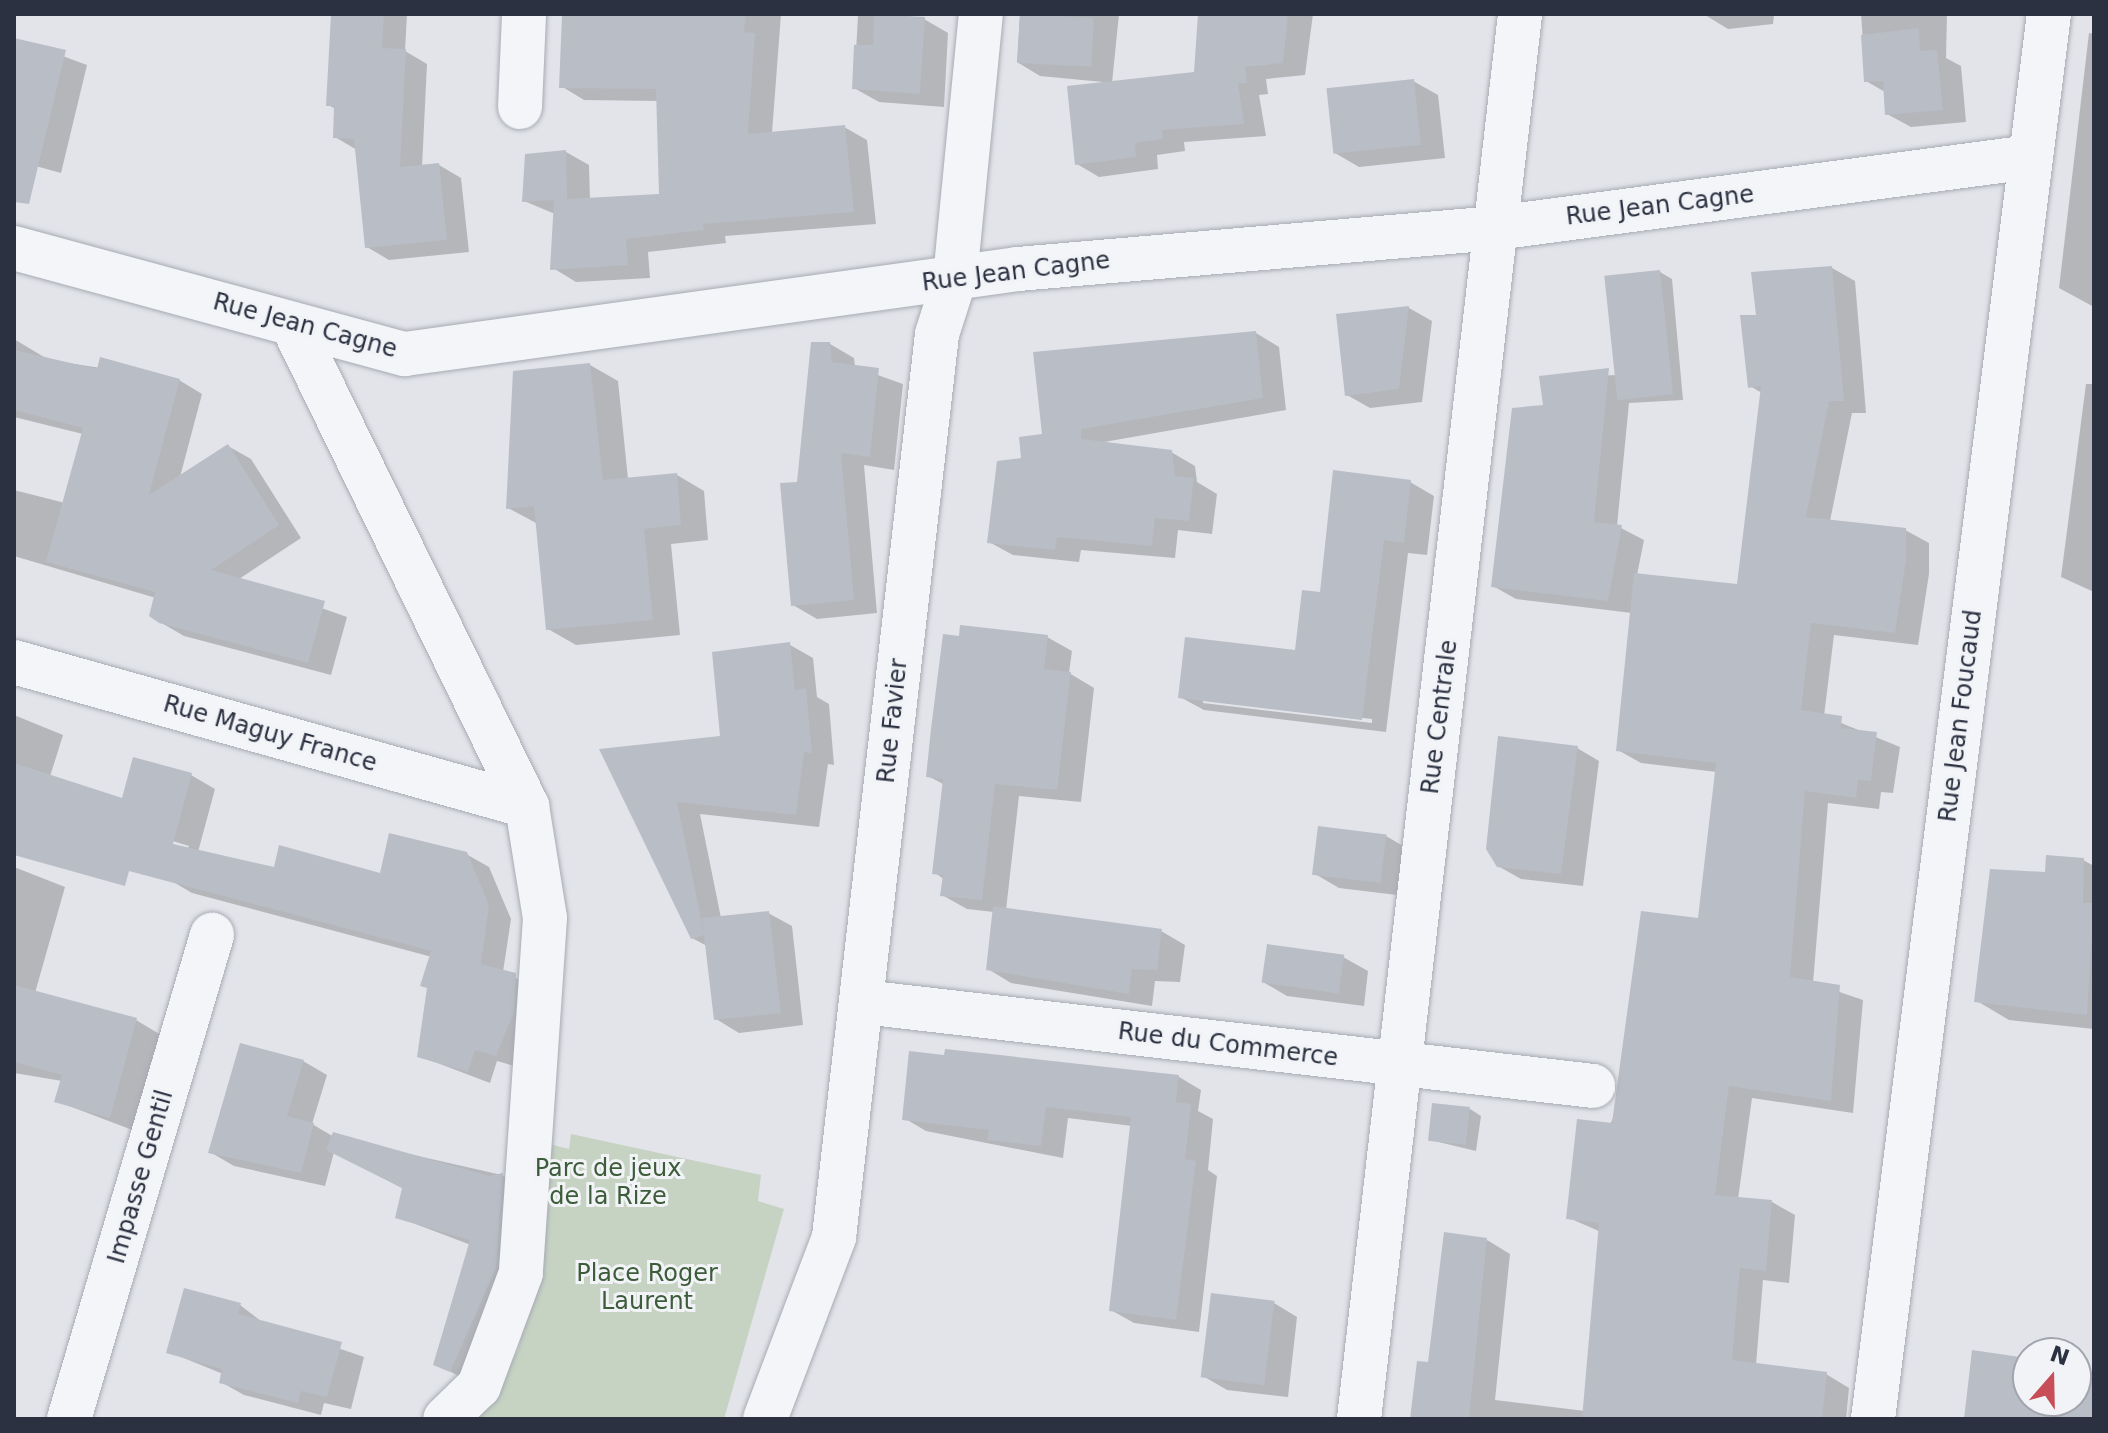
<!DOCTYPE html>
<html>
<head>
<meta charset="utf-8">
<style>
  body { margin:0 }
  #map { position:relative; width:2108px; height:1433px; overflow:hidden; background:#e2e4e9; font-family:"DejaVu Sans",sans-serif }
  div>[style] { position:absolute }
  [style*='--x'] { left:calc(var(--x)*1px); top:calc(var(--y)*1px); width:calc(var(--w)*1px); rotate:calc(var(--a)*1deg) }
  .green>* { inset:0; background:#c6d3c3 }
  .shadow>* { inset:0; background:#0003 }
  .building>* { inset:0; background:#b9bdc6; transform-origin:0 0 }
  .roads { filter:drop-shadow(0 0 2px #a7abb3) drop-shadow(0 0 2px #a7abb3) }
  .minor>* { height:44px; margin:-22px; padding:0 22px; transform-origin:22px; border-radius:22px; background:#f4f5f8 }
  span { translate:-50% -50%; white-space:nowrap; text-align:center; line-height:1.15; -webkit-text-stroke:6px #f1f3f7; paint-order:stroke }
  .street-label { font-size:24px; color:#2b3141 }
  .park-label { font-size:24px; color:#3d5c39 }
  .frame { position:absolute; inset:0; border:16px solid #2b3141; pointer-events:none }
  .north { position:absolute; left:2012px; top:1337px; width:80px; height:80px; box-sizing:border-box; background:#f1f3f7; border:2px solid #a2a5ae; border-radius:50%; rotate:20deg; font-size:22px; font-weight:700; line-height:32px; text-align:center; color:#2b3141 }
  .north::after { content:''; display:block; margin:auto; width:28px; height:36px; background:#c74e58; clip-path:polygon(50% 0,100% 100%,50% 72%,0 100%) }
</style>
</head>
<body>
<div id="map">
  <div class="green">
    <div style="clip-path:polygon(571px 1134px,761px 1175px,758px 1201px,784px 1209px,724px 1419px,474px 1419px,518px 1350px,537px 1275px,549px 1144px,569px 1149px)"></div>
  </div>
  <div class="shadow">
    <div style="clip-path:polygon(333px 14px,407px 14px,405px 51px,427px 64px,422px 167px,439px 165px,461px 178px,469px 252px,389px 260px,367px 247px,357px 150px,335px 137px,336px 109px,328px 105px)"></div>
    <div style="clip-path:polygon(693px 14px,781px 14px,772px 133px,844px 127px,867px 140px,876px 224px,725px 236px,726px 243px,648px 252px,650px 278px,576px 282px,553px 268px,555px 214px,524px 201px,566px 152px,589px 165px,590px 200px,661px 196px,658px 101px,584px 100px,561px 86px)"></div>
    <div style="clip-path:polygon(1020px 14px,1119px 14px,1112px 83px,1196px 74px,1200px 14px,1313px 14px,1305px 75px,1266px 79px,1268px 94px,1259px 95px,1266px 136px,1184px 142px,1185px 151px,1157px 155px,1158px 169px,1099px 177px,1077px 164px,1103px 82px,1040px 76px,1017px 62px)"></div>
    <div style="clip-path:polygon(1774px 14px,1773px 24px,1728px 29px,1705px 15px)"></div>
    <div style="clip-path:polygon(1861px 14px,1947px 14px,1946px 58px,1961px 66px,1966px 122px,1911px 127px,1887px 114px,1885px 92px,1866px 81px)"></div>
    <div style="clip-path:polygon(858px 15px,924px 19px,948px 33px,944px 107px,879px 102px,854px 88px)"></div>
    <div style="clip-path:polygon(2089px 33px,2094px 34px,2094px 307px,2059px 288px)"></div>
    <div style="clip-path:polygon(14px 38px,87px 65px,61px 173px,14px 160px)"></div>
    <div style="clip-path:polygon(1413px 81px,1438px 95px,1445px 158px,1359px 167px,1335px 153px)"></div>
    <div style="clip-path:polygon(1832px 268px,1855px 281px,1866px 413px,1852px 413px,1830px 521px,1905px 530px,1929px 543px,1929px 574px,1918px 645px,1834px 635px,1824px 716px,1900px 747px,1893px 793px,1881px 792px,1879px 809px,1828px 803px,1813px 983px,1863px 1000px,1853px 1113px,1752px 1098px,1738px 1199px,1772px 1202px,1795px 1215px,1789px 1283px,1763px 1280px,1756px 1365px,1826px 1374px,1849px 1388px,1846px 1419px,1412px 1419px,1487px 1240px,1510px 1254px,1495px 1400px,1585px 1411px,1601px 1232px,1569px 1218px,1700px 920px,1717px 772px,1641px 763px,1618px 750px,1632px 613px,1516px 599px,1493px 586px,1545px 407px,1541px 378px,1617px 375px,1660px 272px,1672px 279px,1683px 400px,1629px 403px,1617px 526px,1644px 540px,1637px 575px,1739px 587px,1762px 393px,1750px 386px,1758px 316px)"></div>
    <div style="clip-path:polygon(1409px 308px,1432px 321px,1422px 402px,1370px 408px,1347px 395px,1338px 316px)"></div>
    <div style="clip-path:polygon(1256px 333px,1279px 347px,1286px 410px,1104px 442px,1171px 452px,1195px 466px,1197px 482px,1217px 494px,1212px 534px,1178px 530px,1175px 558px,1081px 550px,1079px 562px,1013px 555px,989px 542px,1023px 460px,1044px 436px)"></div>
    <div style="clip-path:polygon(14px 339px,49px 360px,179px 380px,202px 394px,180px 477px,228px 446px,251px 459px,301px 538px,239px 579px,347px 617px,331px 675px,184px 636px,160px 622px,156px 598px,14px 556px,14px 490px,65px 503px,83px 434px,14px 417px)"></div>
    <div style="clip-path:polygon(830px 344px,854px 358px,855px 367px,903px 384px,894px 470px,864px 465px,877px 613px,817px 619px,793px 605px,799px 483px)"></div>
    <div style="clip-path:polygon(590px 365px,618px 381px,628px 479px,677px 475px,704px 491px,708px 540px,671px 544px,680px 635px,576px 645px,548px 629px,538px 524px,508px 508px)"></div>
    <div style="clip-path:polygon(2086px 384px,2094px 384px,2094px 592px,2061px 577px)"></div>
    <div style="clip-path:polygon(evenodd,1410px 482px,1434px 496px,1427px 555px,1408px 553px,1386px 732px,1204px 710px,1180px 697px,1297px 652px,1321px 594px,1410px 482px,1203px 699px,1372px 719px,1372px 723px,1203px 703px,1203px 699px)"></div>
    <div style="clip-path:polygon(1047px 637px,1072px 651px,1069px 673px,1094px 688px,1081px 802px,1019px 796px,1006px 910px,1161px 931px,1185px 945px,1180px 982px,1155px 981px,1152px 1006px,1011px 983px,988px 969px,994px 912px,967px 909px,942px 895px,944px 879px,935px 873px,945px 785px,928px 776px)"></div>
    <div style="clip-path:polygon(790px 645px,813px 658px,817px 697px,829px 704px,834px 765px,828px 764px,819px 827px,700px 814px,721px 918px,768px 913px,792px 926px,803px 1025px,739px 1033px,716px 1019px,707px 946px,692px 938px,602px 750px,722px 738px)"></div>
    <div style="clip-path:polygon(14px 715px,63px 735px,42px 802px,14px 794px)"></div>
    <div style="clip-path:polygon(1577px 748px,1599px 761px,1583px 886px,1521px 879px,1498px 866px)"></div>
    <div style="clip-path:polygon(191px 775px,215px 789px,198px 852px,275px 870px,381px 875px,466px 854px,489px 867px,511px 919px,503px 972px,538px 988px,518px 1067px,497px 1061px,490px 1083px,419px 1056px,432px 957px,192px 893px,170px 880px,189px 846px,143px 832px)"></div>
    <div style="clip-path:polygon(1386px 836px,1410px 850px,1405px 896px,1339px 888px,1315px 874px)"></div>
    <div style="clip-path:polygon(2083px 860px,2094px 866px,2094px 1029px,2009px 1020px,1977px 1001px,2047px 874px)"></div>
    <div style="clip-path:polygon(14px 867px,65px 887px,35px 993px,136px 1020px,161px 1035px,135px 1131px,56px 1101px,62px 1081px,14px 1073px)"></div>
    <div style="clip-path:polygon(1343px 957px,1368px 971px,1364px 1006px,1287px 996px,1263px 982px)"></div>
    <div style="clip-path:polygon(303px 1061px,327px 1075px,312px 1124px,334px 1137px,502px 1175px,524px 1188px,473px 1383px,435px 1364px,471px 1245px,397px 1217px,404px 1189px,334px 1152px,325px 1186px,234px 1166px,210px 1152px)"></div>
    <div style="clip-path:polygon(1179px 1077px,1201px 1090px,1198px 1111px,1213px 1119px,1208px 1170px,1217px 1176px,1199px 1332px,1134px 1323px,1111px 1310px,1132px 1126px,1068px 1118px,1063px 1158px,926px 1131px,904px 1118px)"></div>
    <div style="clip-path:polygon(1470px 1109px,1481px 1116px,1476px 1151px,1430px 1140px)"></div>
    <div style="clip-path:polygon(1274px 1303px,1297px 1317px,1288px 1397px,1227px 1390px,1203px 1376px)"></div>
    <div style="clip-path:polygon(240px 1305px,262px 1322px,364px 1357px,351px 1409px,324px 1403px,321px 1415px,244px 1395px,221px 1382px,223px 1374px,169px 1352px)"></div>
    <div style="clip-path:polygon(2019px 1358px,2028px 1364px,2028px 1401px,2076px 1401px,2076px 1373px,2094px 1376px,2094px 1419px,1971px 1419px)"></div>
  </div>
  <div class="building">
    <div style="clip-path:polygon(331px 14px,384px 14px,382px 48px,406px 49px,400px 167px,439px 163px,447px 240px,365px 248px,354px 139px,333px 138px,334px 106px,326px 106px)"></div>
    <div style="clip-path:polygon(746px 14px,744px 32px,755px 33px,748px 134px,845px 125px,854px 212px,703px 224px,704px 230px,626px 239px,628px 265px,550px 270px,554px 200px,522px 202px,525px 154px,566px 150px,567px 199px,659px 194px,656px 89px,559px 88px,562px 15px)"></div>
    <div style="clip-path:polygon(874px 14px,925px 17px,920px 94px,852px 89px,854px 45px,873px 45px)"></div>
    <div style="left:1020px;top:14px;width:74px;height:49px;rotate:3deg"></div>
    <div style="clip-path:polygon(1198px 14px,1288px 14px,1283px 63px,1245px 67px,1247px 83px,1238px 83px,1244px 124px,1162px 130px,1163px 139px,1135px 143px,1136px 157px,1075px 165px,1067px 86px,1194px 72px)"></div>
    <div style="clip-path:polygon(1919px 28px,1920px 51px,1937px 50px,1943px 110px,1885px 115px,1883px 81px,1864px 82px,1861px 35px)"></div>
    <div style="clip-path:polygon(14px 38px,66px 50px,29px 204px,14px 202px)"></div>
    <div style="left:1414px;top:79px;width:66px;height:88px;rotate:84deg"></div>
    <div style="clip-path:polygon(1832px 266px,1844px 401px,1829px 401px,1806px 517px,1906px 528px,1906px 560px,1895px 633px,1811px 623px,1801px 710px,1842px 716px,1841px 728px,1877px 732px,1871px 781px,1858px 780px,1856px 798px,1805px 791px,1790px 977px,1840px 985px,1831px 1101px,1729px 1086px,1715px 1195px,1772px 1200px,1766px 1271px,1740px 1268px,1732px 1360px,1827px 1372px,1822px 1419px,1582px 1419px,1599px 1223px,1566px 1219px,1577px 1119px,1612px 1123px,1641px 911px,1698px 918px,1716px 763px,1616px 751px,1634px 573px,1737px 584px,1761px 386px,1748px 388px,1740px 315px,1756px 315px,1751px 272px)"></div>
    <div style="left:1660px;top:270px;width:125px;height:56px;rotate:84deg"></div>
    <div style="clip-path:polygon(1409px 306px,1399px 389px,1345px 396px,1336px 314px)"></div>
    <div style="clip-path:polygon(1256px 331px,1263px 398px,1081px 429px,1081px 439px,1172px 450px,1175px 476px,1194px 478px,1189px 521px,1155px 518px,1152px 546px,1057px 537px,1055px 550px,987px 543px,997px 461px,1021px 458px,1019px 437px,1042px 434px,1033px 352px)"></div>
    <div style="clip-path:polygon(811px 342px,830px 342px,832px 362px,879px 368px,870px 457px,841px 453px,854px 600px,791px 606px,780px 483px,797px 482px)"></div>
    <div style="clip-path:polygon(14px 350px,97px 369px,100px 357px,180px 379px,149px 495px,228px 444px,279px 525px,211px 570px,325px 601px,308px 663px,159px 623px,149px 616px,155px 592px,46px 562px,83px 428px,14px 410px)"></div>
    <div style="clip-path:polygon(590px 363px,603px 480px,677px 473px,681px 525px,644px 529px,653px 620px,546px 630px,534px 506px,506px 509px,513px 371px)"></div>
    <div style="clip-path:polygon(1609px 368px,1594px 522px,1622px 525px,1608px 601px,1491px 587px,1512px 408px,1543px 405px,1539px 376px)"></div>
    <div style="clip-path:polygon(1333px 470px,1411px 480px,1404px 543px,1384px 540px,1362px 720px,1178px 698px,1185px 637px,1295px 650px,1302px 590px,1320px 592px)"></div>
    <div style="clip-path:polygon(960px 625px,1048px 635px,1044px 669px,1071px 672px,1057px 790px,995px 784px,982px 900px,940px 896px,943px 875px,932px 874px,943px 779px,926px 777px,931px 729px,943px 634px,959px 636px)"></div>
    <div style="clip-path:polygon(790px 642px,795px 690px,806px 688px,812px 753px,804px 752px,796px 815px,677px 802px,704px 933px,702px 918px,769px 911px,781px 1013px,714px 1020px,704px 935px,691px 939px,599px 749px,720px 736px,712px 652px)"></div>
    <div style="clip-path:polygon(1498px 736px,1578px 746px,1561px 874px,1497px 867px,1486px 849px)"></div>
    <div style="clip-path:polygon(133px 757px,192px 773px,173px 844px,274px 867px,279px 845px,380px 873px,389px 833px,467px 852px,489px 905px,481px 964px,516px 973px,514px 1012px,496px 1056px,475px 1050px,468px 1072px,417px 1057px,427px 988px,420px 986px,431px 951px,129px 871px,125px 886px,14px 855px,14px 763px,122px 798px)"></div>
    <div style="left:1318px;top:826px;width:69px;height:49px;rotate:7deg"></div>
    <div style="clip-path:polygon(2046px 855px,2084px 858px,2083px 903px,2094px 903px,2087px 1015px,1974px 1002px,1990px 869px,2045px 872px)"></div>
    <div style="clip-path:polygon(993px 906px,1162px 929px,1157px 970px,1132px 969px,1129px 994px,986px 970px)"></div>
    <div style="left:1267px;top:944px;width:78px;height:39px;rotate:8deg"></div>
    <div style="clip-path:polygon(14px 985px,137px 1018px,110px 1118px,54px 1102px,62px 1075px,14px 1062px)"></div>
    <div style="clip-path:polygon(240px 1043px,304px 1060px,287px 1116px,314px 1123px,301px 1173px,208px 1153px)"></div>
    <div style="clip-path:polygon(945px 1049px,1179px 1075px,1176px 1102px,1191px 1104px,1185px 1159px,1196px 1161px,1176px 1320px,1109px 1311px,1131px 1117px,1046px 1107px,1041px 1146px,987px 1140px,989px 1130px,902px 1120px,909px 1051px,944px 1055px)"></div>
    <div style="left:1432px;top:1103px;width:38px;height:38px;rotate:6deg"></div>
    <div style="clip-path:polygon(333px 1132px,489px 1176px,503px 1173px,496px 1268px,450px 1372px,433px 1365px,470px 1240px,395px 1218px,402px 1188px,326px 1150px)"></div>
    <div style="clip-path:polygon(1444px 1232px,1487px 1238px,1469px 1419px,1410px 1419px,1417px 1361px,1428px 1362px)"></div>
    <div style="clip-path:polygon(184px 1288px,241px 1303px,238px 1314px,342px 1342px,327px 1397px,301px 1391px,298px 1403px,219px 1383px,222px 1369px,166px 1353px)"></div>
    <div style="left:1211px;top:1293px;width:64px;height:85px;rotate:7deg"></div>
    <div style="clip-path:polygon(1972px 1350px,2020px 1357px,2019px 1365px,2028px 1366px,2028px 1401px,2076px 1401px,2076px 1371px,2094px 1373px,2094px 1419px,1964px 1419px)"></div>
  </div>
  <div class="roads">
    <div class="minor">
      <div style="--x:520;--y:107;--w:93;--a:-87.5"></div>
      <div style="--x:14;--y:248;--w:405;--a:15.2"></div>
      <div style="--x:405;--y:354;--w:619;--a:-7.89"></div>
      <div style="--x:1018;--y:269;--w:480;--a:-4.9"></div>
      <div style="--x:1496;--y:228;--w:539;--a:-7.57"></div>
      <div style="--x:293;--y:326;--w:534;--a:64.01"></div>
      <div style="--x:527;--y:806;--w:113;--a:80.9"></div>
      <div style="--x:545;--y:918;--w:356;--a:93.9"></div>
      <div style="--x:521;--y:1273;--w:121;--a:110.4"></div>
      <div style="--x:479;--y:1386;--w:47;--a:135.9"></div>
      <div style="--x:14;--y:662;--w:533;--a:15.68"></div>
      <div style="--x:863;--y:1002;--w:735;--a:6.56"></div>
      <div style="--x:69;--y:1419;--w:505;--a:-73.54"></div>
      <div style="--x:765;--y:1419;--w:195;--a:-69.2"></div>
      <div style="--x:834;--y:1237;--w:909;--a:-83.49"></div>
      <div style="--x:937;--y:334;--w:59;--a:-72.2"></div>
      <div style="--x:955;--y:278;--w:265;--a:-84.4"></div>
      <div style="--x:1359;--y:1419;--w:1414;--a:-83.46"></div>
      <div style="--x:1873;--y:1419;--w:1416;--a:-82.86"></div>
    </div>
  </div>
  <div class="street-label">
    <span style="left:1660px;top:206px;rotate:-7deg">Rue Jean Cagne</span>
    <span style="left:1016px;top:272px;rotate:-7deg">Rue Jean Cagne</span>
    <span style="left:305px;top:326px;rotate:15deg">Rue Jean Cagne</span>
    <span style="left:1961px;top:716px;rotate:-83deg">Rue Jean Foucaud</span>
    <span style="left:1440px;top:717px;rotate:-83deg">Rue Centrale</span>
    <span style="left:893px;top:721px;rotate:-84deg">Rue Favier</span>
    <span style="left:270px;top:734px;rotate:16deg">Rue Maguy France</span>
    <span style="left:1228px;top:1045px;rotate:7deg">Rue du Commerce</span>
    <span style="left:141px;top:1177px;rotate:-74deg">Impasse Gentil</span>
  </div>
  <div class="park-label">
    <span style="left:608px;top:1183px">Parc de jeux<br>de la Rize</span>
    <span style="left:647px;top:1288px">Place Roger<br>Laurent</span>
  </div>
  <div class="frame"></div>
  <div class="north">N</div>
</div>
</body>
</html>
